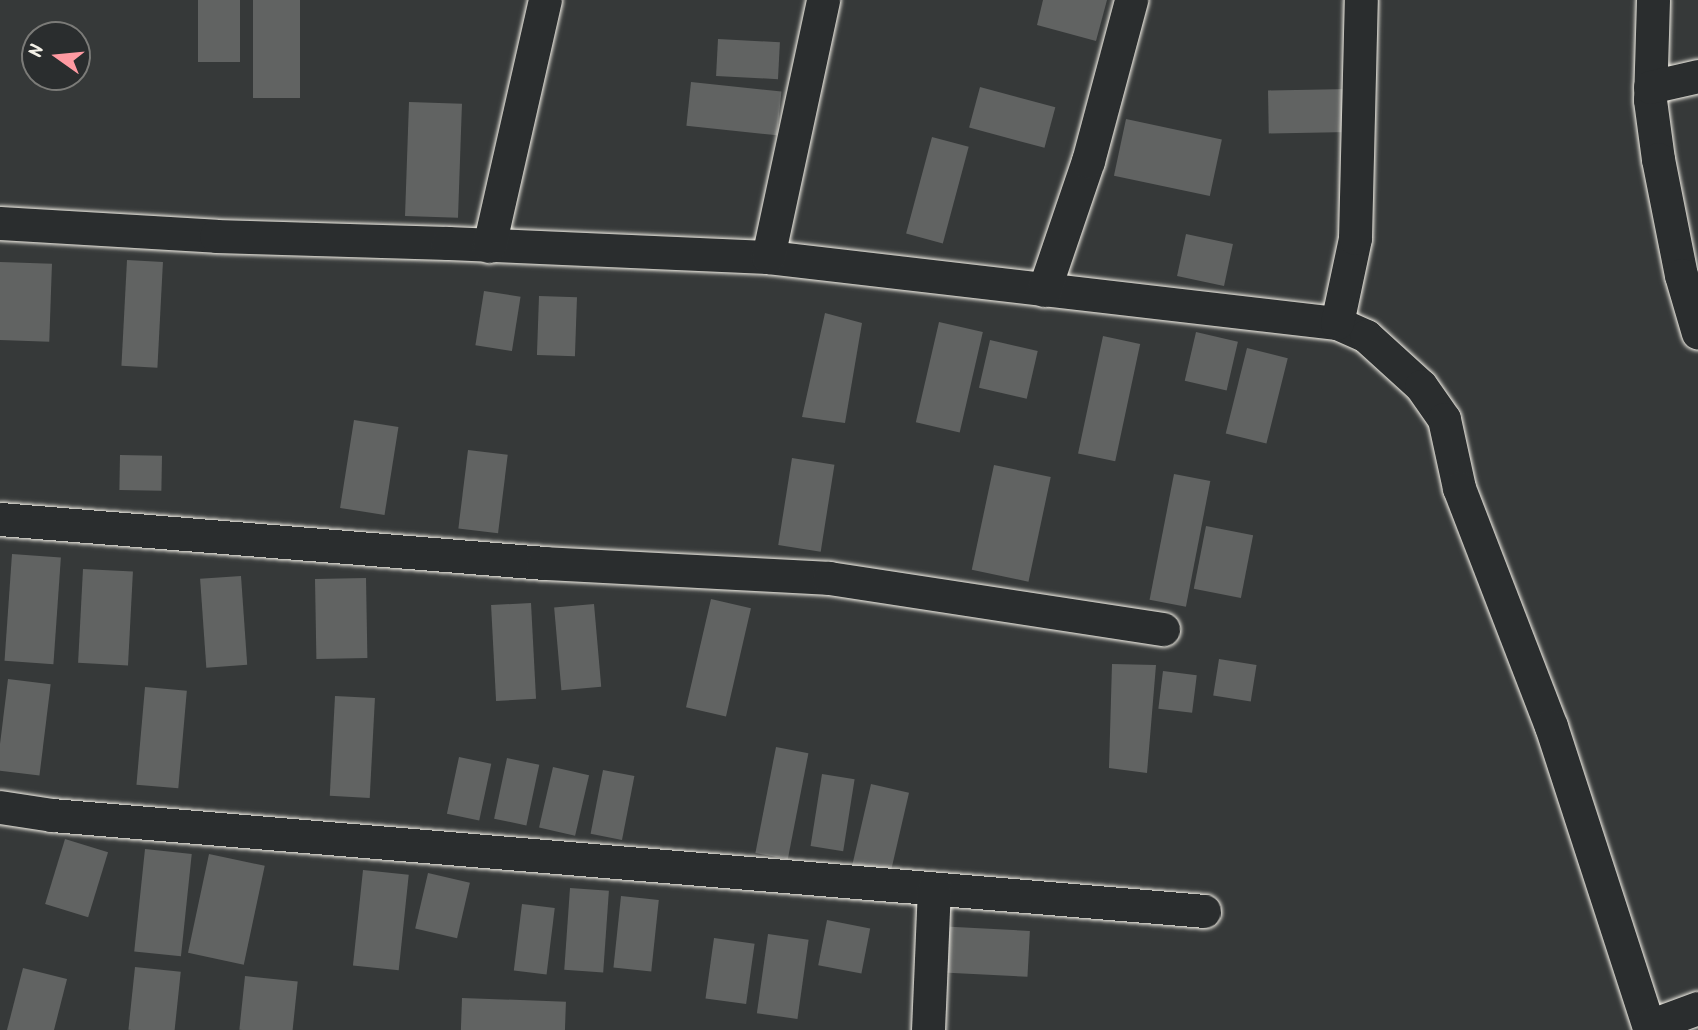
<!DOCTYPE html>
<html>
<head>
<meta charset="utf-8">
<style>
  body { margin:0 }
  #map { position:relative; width:1698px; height:1030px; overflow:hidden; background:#363939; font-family:Kalam,sans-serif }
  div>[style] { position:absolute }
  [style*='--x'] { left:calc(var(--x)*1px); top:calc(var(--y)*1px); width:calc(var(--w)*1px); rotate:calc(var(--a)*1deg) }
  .building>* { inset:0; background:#616362; transform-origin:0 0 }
  .roads { filter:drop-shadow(0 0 2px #f4f1e8) drop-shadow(0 0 2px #f4f1e8) }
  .minor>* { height:33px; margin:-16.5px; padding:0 16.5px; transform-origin:16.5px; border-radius:16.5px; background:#2a2d2e }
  span { translate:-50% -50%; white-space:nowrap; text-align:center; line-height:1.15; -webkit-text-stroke:5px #2a2d2e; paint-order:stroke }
  .north { position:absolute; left:21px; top:21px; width:70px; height:70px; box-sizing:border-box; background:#2a2d2e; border:2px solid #7b7b78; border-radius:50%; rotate:285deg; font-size:19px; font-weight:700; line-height:28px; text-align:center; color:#f4f1e8 }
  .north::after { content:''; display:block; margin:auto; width:24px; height:32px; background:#ff9aa2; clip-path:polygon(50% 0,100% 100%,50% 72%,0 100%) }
</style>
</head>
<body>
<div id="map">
  <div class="building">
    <div style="left:198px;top:0;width:42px;height:62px"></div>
    <div style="left:253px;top:0;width:47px;height:98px"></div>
    <div style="clip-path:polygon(1043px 0,1107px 0,1096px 41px,1037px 25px)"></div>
    <div style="left:718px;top:39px;width:62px;height:37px;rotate:3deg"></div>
    <div style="left:691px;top:82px;width:91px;height:44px;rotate:6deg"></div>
    <div style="left:980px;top:87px;width:78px;height:42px;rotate:15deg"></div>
    <div style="left:1349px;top:89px;width:43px;height:81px;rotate:89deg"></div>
    <div style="left:409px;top:102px;width:53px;height:114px;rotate:2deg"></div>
    <div style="left:1126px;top:119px;width:98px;height:58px;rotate:12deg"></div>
    <div style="left:932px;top:137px;width:38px;height:100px;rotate:15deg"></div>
    <div style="left:1186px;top:234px;width:48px;height:43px;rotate:12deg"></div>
    <div style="left:127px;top:260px;width:36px;height:106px;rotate:3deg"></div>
    <div style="left:0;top:262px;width:52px;height:78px;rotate:2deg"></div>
    <div style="left:484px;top:291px;width:37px;height:55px;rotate:9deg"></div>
    <div style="left:539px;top:296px;width:38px;height:59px;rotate:2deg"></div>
    <div style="clip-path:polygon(825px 313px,862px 323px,845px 423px,802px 417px)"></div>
    <div style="left:939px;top:322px;width:45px;height:103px;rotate:13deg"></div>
    <div style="left:1196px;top:332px;width:43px;height:50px;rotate:13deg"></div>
    <div style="left:1103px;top:336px;width:38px;height:120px;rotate:12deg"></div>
    <div style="left:990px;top:340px;width:49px;height:49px;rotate:13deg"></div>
    <div style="left:1247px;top:348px;width:42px;height:88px;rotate:14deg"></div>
    <div style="left:354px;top:420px;width:45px;height:89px;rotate:9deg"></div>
    <div style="left:468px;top:450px;width:40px;height:79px;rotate:7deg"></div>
    <div style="left:120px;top:455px;width:42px;height:35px;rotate:1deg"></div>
    <div style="left:792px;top:458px;width:43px;height:88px;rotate:9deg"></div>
    <div style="left:994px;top:465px;width:58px;height:107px;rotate:12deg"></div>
    <div style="left:1174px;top:474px;width:37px;height:128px;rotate:11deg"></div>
    <div style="left:1206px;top:526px;width:48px;height:64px;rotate:11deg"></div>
    <div style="left:12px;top:554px;width:49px;height:107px;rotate:4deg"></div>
    <div style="left:83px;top:569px;width:50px;height:94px;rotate:3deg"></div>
    <div style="left:241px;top:576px;width:89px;height:41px;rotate:86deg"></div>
    <div style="left:366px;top:578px;width:80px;height:51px;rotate:89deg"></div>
    <div style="left:711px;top:599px;width:41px;height:111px;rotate:13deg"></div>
    <div style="left:531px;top:603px;width:96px;height:40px;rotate:87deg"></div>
    <div style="left:594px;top:604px;width:83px;height:40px;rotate:85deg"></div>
    <div style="left:1219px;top:659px;width:38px;height:37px;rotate:9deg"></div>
    <div style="clip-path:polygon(1112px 664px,1156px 665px,1147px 773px,1109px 768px)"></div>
    <div style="left:1163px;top:671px;width:34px;height:38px;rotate:7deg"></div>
    <div style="left:8px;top:679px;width:43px;height:92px;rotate:7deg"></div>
    <div style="left:145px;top:687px;width:42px;height:98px;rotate:5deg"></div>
    <div style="left:335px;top:696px;width:40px;height:100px;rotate:3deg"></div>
    <div style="left:776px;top:747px;width:33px;height:108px;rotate:11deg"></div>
    <div style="left:459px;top:757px;width:33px;height:58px;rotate:12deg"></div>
    <div style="left:507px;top:758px;width:33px;height:62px;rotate:12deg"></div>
    <div style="left:553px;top:767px;width:37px;height:62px;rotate:13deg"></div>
    <div style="left:603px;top:770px;width:32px;height:65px;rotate:11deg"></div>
    <div style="left:822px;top:774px;width:33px;height:73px;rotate:9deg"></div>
    <div style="left:871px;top:784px;width:39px;height:83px;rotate:13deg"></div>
    <div style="left:65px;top:839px;width:45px;height:68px;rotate:17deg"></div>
    <div style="left:145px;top:849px;width:47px;height:103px;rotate:6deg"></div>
    <div style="left:209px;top:854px;width:57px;height:101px;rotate:12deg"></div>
    <div style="left:363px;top:870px;width:46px;height:96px;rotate:6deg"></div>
    <div style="left:428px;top:873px;width:43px;height:57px;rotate:13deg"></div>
    <div style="left:570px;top:888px;width:39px;height:82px;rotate:4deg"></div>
    <div style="left:621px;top:896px;width:38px;height:72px;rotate:6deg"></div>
    <div style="left:522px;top:904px;width:33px;height:67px;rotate:7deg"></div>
    <div style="left:827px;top:920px;width:44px;height:46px;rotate:11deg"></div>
    <div style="left:936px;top:926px;width:94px;height:46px;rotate:3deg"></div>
    <div style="left:768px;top:934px;width:41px;height:80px;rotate:8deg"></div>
    <div style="left:714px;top:938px;width:41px;height:61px;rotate:8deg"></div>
    <div style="left:135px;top:967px;width:46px;height:63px;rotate:6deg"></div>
    <div style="clip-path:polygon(23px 968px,67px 979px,54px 1030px,7px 1030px)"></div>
    <div style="left:245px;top:976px;width:53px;height:54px;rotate:6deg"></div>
    <div style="left:462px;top:998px;width:104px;height:32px;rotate:2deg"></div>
  </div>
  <div class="roads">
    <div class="minor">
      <div style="--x:1653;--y:0;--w:100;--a:91.7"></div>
      <div style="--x:1650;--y:100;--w:60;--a:82.3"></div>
      <div style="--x:1658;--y:159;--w:118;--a:78.8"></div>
      <div style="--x:1681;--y:275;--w:60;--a:73.7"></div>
      <div style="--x:1650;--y:87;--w:49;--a:-12.9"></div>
      <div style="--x:0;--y:223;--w:216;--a:3.4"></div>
      <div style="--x:216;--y:236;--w:232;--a:1.7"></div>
      <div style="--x:448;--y:243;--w:320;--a:2.5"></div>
      <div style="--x:768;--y:257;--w:573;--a:6.62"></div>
      <div style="--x:1337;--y:323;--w:32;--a:24"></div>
      <div style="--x:1366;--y:336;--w:74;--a:42.3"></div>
      <div style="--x:1421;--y:386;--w:40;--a:55.1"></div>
      <div style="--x:1444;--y:419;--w:71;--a:77.7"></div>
      <div style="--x:1459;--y:488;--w:255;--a:68.9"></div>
      <div style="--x:1551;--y:726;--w:320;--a:72"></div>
      <div style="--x:489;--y:246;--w:252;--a:-77.2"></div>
      <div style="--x:768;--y:257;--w:263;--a:-77.9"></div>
      <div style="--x:1044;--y:290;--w:136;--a:-71.2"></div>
      <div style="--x:1088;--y:161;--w:167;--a:-75"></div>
      <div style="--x:1337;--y:323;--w:87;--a:-78"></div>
      <div style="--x:1355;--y:238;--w:238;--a:-88.6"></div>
      <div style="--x:0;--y:519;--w:546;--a:4.62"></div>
      <div style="--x:544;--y:563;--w:285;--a:3"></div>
      <div style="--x:829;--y:578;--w:338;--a:8.7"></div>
      <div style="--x:0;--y:807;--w:53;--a:8.7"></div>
      <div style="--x:52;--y:815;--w:1156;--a:4.76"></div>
      <div style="--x:1649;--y:1026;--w:52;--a:-20.2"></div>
      <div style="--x:928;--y:1030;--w:141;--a:-87.6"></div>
    </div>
  </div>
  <div class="north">N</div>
</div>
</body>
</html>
